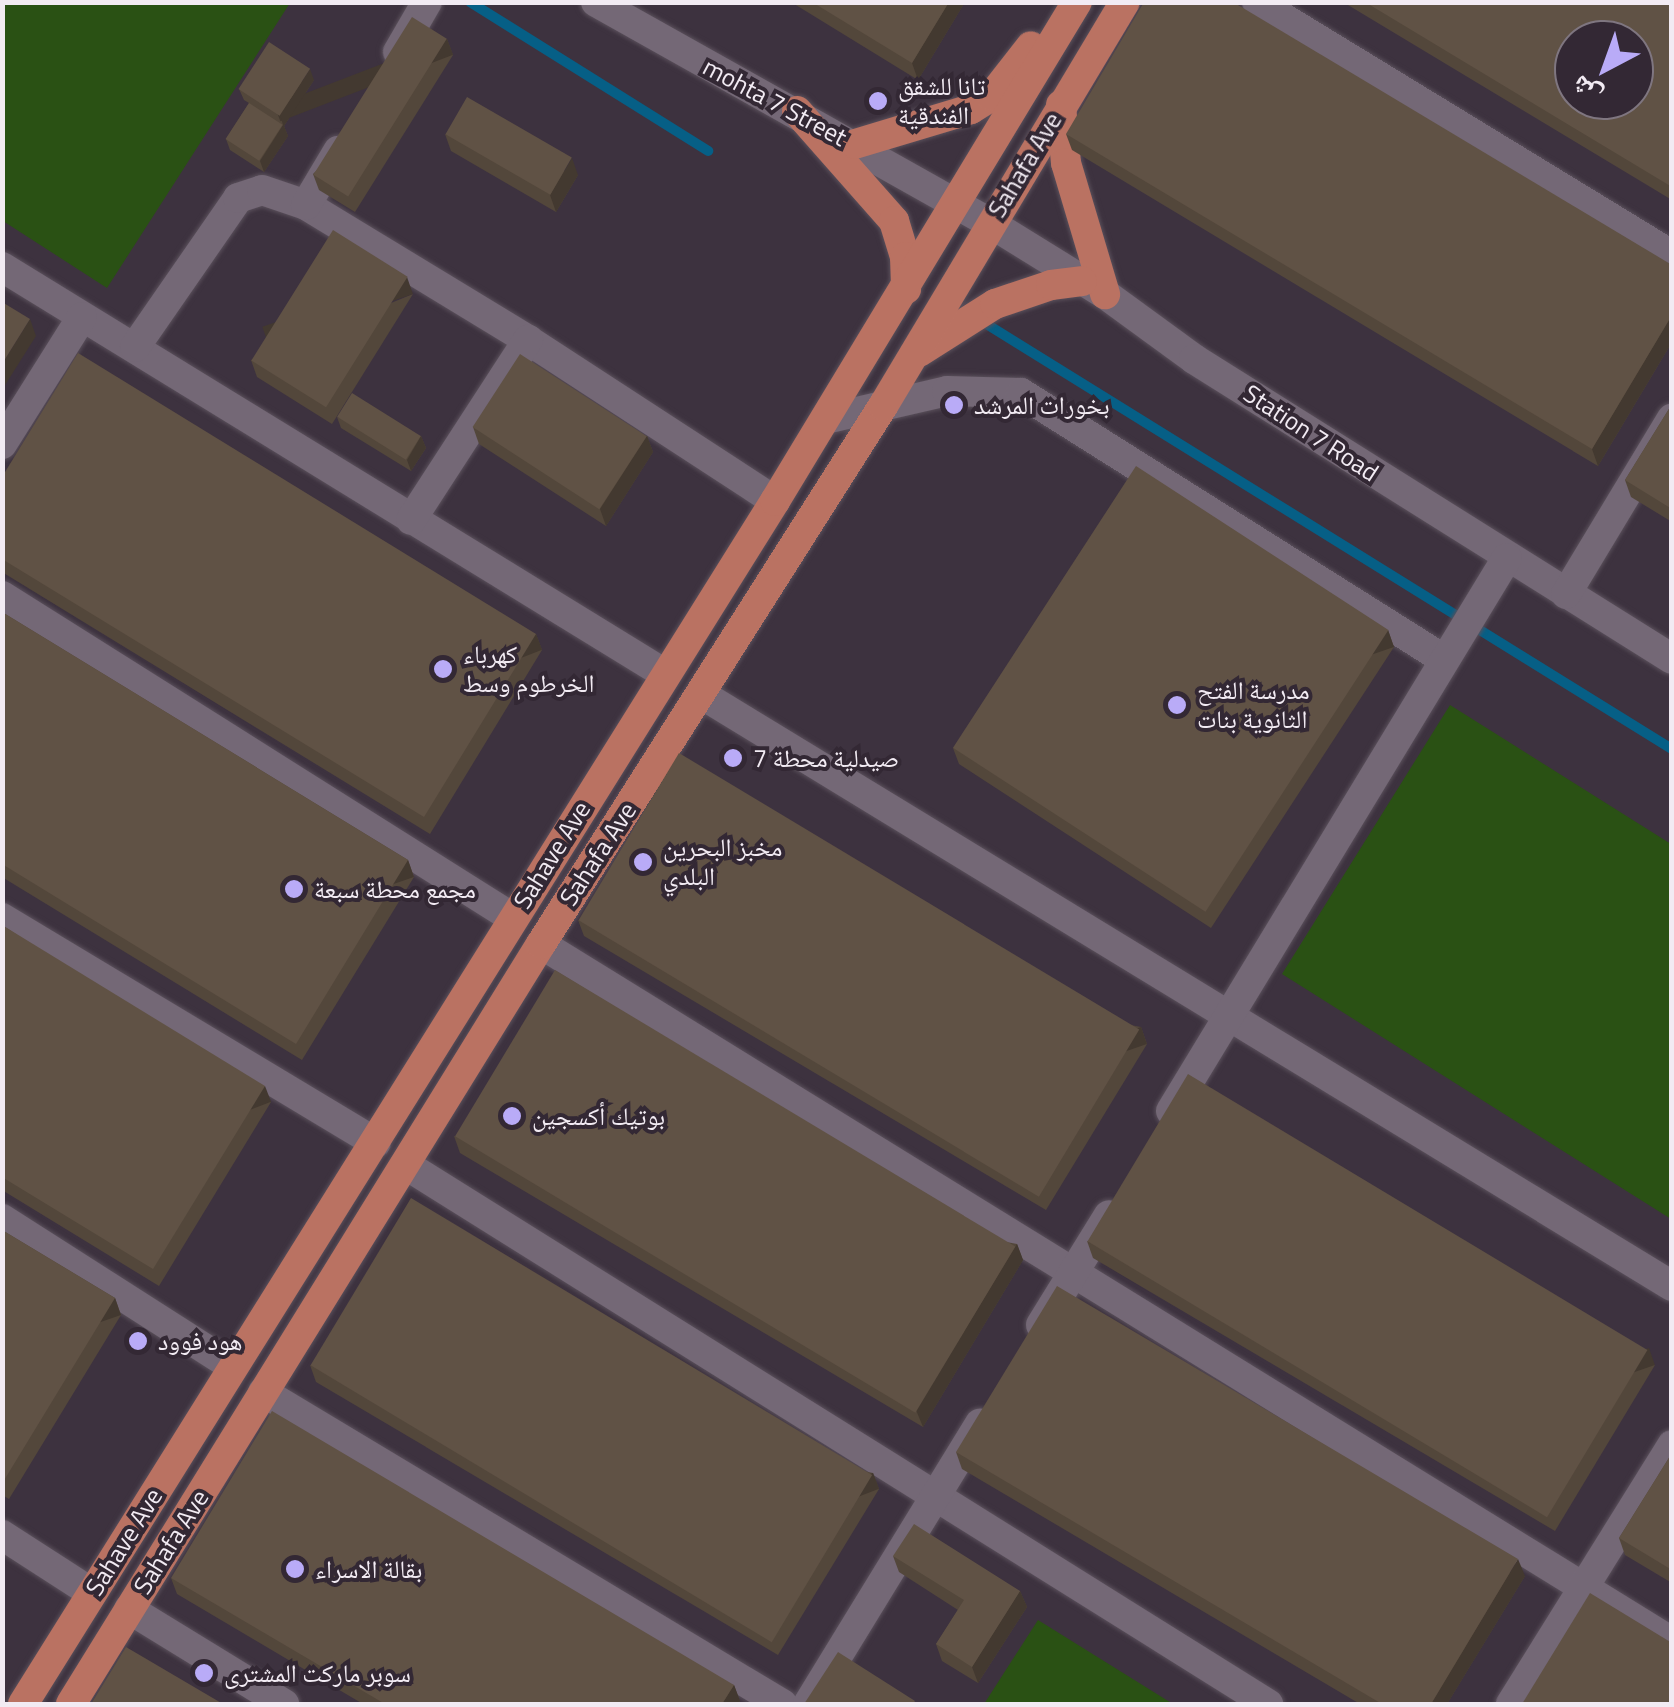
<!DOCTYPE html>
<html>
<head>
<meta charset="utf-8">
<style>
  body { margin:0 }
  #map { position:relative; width:1674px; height:1707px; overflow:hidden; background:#3d323f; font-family:"Titillium Web","Noto Naskh Arabic",sans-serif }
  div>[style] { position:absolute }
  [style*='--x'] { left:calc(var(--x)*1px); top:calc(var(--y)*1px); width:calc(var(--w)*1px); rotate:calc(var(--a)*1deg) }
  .green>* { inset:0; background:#2a5114 }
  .stream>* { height:10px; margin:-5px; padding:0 5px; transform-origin:5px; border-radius:5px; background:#065f86 }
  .roads { filter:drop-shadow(0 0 2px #5a505b) drop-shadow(0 0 2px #5a505b) }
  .minor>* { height:30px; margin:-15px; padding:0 15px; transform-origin:15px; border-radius:15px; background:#746876 }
  .major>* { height:30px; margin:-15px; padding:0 15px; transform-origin:15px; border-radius:15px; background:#ba7262 }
  .wall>* { inset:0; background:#53473b }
  .shaded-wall>* { inset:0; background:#433930; transform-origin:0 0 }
  .building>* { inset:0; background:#605245; transform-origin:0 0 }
  .dots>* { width:28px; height:28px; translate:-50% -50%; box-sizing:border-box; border:5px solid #332834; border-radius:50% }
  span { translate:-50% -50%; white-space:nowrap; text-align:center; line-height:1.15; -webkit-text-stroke:8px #332834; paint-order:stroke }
  .poi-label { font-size:25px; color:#f2ebf3 }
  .left { translate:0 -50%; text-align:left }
  .street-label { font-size:25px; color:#f2ebf3 }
  .frame { position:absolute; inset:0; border:5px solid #f2ebf3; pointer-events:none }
  .north { position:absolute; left:1554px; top:20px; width:100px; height:100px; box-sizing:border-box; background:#332834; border:2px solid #7f7680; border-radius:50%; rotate:221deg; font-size:28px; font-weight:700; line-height:40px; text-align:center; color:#f2ebf3 }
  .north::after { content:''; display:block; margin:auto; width:35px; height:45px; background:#b9abf7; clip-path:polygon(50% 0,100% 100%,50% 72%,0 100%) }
</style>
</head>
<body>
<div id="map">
  <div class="green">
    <div style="clip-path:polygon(2px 3px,290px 3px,107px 288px,3px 221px)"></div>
    <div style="clip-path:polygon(1450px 705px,1671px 844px,1671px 1219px,1282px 974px)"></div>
    <div style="clip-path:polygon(1038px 1620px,1173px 1704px,984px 1704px)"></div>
  </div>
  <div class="stream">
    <div style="--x:470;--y:2;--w:281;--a:32"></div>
    <div style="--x:980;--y:320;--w:814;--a:31.8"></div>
  </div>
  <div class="roads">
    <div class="minor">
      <div style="--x:596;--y:2;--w:452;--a:29.3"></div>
      <div style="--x:990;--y:223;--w:135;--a:31.7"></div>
      <div style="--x:1105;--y:294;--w:110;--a:36.1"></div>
      <div style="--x:1194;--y:359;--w:564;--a:32.11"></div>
      <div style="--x:1257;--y:2;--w:486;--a:31.4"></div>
      <div style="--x:398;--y:52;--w:58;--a:-59.9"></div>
      <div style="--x:306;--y:205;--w:260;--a:31.3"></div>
      <div style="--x:528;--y:340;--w:295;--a:33.1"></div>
      <div style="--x:2;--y:267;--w:778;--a:31.54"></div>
      <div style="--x:135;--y:347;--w:181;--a:-55.3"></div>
      <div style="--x:238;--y:198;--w:25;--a:-18"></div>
      <div style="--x:262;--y:190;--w:46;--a:18.8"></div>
      <div style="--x:306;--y:205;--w:63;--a:-59.3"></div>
      <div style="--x:826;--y:419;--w:124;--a:-13"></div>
      <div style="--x:947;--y:391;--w:74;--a:1.5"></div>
      <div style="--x:1021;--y:393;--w:500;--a:32.2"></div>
      <div style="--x:2;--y:444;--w:150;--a:-57.8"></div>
      <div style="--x:411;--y:520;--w:215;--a:-57"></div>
      <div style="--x:1566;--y:594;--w:205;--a:-58.9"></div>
      <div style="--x:2;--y:596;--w:604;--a:32.22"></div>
      <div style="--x:701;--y:694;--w:1137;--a:31.37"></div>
      <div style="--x:2;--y:918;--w:436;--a:31"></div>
      <div style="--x:541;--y:944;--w:1329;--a:31.68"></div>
      <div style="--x:1171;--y:1111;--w:647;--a:-58.72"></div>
      <div style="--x:406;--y:1165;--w:1017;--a:32.02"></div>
      <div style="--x:2;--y:1219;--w:274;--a:32.6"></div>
      <div style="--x:1041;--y:1325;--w:129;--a:-58.3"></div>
      <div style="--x:263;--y:1392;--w:606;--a:31.01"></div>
      <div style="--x:2;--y:1535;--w:107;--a:32.8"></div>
      <div style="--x:129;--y:1609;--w:182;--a:31.5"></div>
      <div style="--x:808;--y:1704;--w:329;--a:-58.5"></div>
      <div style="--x:1511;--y:1704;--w:305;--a:-58.1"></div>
    </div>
    <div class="major">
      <div style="--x:1061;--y:105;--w:58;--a:85.1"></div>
      <div style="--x:1066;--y:163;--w:137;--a:73.4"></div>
      <div style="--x:797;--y:111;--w:147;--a:48.6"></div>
      <div style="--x:894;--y:221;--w:38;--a:73"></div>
      <div style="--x:905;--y:257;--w:32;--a:88"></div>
      <div style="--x:855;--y:144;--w:121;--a:-16.8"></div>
      <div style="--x:971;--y:109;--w:25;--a:-32"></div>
      <div style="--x:992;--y:96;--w:63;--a:-52"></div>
      <div style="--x:919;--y:352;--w:90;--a:-32.3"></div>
      <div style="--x:995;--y:304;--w:59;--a:-18.7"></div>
      <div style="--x:1051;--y:285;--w:31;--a:-7"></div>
      <div style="--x:23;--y:1704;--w:1419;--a:-57.99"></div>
      <div style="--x:775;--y:501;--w:583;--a:-58.82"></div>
      <div style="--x:71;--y:1704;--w:894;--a:-58.27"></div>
      <div style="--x:541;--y:944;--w:638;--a:-57.56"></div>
      <div style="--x:883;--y:406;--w:471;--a:-59.1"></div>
    </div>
  </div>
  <div class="wall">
    <div style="clip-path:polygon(791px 2px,965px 2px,918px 80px)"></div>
    <div style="clip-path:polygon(1343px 2px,1672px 2px,1672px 200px)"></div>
    <div style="clip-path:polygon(447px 39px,453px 55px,355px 212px,319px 190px,313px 174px)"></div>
    <div style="clip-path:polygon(314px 80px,284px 126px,288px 136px,264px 172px,230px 150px,226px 139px,249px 103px,244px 100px,239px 89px)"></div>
    <div style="clip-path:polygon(445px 134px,578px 175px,556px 212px,451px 151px)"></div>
    <div style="clip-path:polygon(1066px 134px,1672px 265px,1672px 342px,1598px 466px,1072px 150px)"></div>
    <div style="clip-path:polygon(413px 294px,332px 424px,257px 377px,251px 360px)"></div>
    <div style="clip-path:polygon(1672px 404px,1672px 522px,1631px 497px,1625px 480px)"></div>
    <div style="clip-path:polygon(337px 417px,421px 436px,426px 448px,411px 471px,341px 428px)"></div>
    <div style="clip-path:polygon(473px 427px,647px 436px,653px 452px,606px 526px,479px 444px)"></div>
    <div style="clip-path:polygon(2px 477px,536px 634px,542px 650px,430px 834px,2px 572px)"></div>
    <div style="clip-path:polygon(2px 612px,408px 860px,414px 877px,302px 1060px,2px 877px)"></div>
    <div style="clip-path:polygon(1388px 630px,1394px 647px,1211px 928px,959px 764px,953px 748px)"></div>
    <div style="clip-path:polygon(578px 920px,1141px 1027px,1147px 1044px,1046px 1210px,584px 936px)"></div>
    <div style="clip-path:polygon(2px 925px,271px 1102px,159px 1286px,2px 1190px)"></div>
    <div style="clip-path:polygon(454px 1136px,1017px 1244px,1023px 1260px,923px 1427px,460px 1153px)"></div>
    <div style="clip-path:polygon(2px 1230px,115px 1298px,121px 1315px,9px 1499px,2px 1495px)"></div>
    <div style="clip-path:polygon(1087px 1241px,1655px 1365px,1555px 1531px,1093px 1258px)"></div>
    <div style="clip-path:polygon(310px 1365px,873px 1473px,879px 1489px,778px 1655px,316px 1382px)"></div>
    <div style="clip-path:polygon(956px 1452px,1525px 1576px,1447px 1704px,1360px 1704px,962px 1469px)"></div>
    <div style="clip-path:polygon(1672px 1453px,1672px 1583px,1625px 1555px,1619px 1538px)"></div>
    <div style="clip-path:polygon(893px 1556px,1020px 1591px,1027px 1607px,978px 1683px,942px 1661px,936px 1644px,958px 1610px,899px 1572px)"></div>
    <div style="clip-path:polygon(171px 1578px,734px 1685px,740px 1701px,738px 1704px,363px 1704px,177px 1594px)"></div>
  </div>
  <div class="shaded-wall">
    <div style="clip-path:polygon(949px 2px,965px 2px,918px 80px,912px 63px)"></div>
    <div style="left:447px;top:39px;width:17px;height:185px;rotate:69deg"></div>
    <div style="clip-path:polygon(310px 69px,314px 80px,284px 126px,288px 136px,264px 172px,260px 161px,283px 125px,280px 115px)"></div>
    <div style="clip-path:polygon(572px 158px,578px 175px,556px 212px,550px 195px)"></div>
    <div style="left:407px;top:277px;width:18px;height:153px;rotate:71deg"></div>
    <div style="clip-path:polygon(1672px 315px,1672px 342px,1598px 466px,1592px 449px)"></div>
    <div style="clip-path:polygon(30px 319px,36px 336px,2px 390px,2px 364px)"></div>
    <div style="clip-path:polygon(421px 436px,426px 448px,411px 471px,407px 460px)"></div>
    <div style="clip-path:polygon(647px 436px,653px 452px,606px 526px,600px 509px)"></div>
    <div style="left:1388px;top:630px;width:18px;height:335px;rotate:71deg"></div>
    <div style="left:536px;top:634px;width:17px;height:215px;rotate:69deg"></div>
    <div style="left:408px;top:860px;width:18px;height:215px;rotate:71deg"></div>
    <div style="left:1141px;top:1027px;width:18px;height:194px;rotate:71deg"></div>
    <div style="left:265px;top:1086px;width:17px;height:215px;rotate:69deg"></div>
    <div style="clip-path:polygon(1017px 1244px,1023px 1260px,923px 1427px,916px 1410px)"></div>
    <div style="left:115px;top:1298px;width:18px;height:215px;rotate:71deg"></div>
    <div style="left:1649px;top:1348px;width:18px;height:194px;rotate:71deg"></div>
    <div style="left:873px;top:1473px;width:17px;height:194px;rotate:69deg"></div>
    <div style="clip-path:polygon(1518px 1559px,1525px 1576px,1447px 1704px,1431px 1704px)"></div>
    <div style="clip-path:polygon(1020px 1591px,1027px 1607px,978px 1683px,972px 1667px)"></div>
    <div style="clip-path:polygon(734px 1685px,740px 1701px,738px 1704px,722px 1704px)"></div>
  </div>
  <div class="building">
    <div style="clip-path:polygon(812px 2px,949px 2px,912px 63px)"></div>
    <div style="clip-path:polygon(1144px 2px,1233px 2px,1672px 265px,1672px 315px,1592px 449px,1066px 134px)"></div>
    <div style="clip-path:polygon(evenodd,1365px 2px,1672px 2px,1672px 187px,1365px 2px,1574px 40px,1634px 40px,1634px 100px,1574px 100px,1574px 40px)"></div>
    <div style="left:412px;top:17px;width:41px;height:186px;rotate:32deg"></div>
    <div style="left:269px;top:42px;width:49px;height:56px;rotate:33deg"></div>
    <div style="left:467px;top:97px;width:121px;height:43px;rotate:30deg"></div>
    <div style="left:249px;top:103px;width:40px;height:43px;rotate:33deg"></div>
    <div style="left:333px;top:230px;width:88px;height:154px;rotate:32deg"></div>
    <div style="clip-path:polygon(2px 302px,30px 319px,2px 364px)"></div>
    <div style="clip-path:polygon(78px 353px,536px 634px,424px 817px,2px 559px,2px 477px)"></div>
    <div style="left:520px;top:354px;width:151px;height:87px;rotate:33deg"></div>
    <div style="left:352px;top:393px;width:81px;height:28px;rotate:32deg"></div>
    <div style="clip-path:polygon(1672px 404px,1672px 509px,1625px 480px)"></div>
    <div style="left:1136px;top:466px;width:301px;height:336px;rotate:33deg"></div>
    <div style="clip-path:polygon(2px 612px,408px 860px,296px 1044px,2px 864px)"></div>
    <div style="left:679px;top:753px;width:537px;height:195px;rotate:31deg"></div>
    <div style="clip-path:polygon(2px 925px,265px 1086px,153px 1269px,2px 1177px)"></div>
    <div style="left:555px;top:970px;width:537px;height:194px;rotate:31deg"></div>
    <div style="left:1188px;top:1074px;width:536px;height:195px;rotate:31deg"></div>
    <div style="left:411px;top:1198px;width:538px;height:195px;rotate:31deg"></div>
    <div style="clip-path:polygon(2px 1230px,115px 1298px,3px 1482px,2px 1482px)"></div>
    <div style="clip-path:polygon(1057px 1286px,1518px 1559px,1431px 1704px,1382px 1704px,956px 1452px)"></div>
    <div style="clip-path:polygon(272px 1411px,734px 1685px,722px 1704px,385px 1704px,171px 1578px)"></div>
    <div style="clip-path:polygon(1672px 1453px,1672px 1570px,1619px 1538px)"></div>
    <div style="clip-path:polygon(914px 1524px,1020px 1591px,972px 1667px,936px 1644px,964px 1600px,893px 1556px)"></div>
    <div style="clip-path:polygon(1590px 1593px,1672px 1643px,1672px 1704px,1522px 1704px)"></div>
    <div style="clip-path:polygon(126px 1647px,223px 1704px,91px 1704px)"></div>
    <div style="clip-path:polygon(838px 1652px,915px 1701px,913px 1704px,804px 1704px)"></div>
  </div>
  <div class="dots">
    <div style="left:878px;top:101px;background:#b9abf7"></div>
    <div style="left:954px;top:405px;background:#b9abf7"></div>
    <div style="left:443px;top:669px;background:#b9abf7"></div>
    <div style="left:1177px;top:705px;background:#b9abf7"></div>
    <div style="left:733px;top:758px;background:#b9abf7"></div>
    <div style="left:643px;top:862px;background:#b9abf7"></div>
    <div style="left:294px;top:889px;background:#b9abf7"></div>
    <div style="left:512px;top:1116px;background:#b9abf7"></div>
    <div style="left:138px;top:1341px;background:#b9abf7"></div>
    <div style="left:295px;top:1569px;background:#b9abf7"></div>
    <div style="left:204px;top:1673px;background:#b9abf7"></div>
  </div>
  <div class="poi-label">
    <span class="left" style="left:898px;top:101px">تانا للشقق<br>الفندقية</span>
    <span class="left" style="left:974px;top:405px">بخورات المرشد</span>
    <span class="left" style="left:463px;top:669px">كهرباء<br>الخرطوم وسط</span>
    <span class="left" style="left:1197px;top:705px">مدرسة الفتح<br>الثانوية بنات</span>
    <span class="left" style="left:753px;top:758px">صيدلية محطة 7</span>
    <span class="left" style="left:663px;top:862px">مخبز البحرين<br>البلدي</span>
    <span class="left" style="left:314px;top:889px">مجمع محطة سبعة</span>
    <span class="left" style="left:532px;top:1116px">بوتيك أكسجين</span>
    <span class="left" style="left:158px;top:1341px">هود فوود</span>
    <span class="left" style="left:315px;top:1569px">بقالة الاسراء</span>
    <span class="left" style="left:224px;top:1673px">سوبر ماركت المشترى</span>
  </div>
  <div class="street-label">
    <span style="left:775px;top:102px;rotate:28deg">mohta 7 Street</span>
    <span style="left:1025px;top:165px;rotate:-59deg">Sahafa Ave</span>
    <span style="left:1311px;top:433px;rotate:33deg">Station 7 Road</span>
    <span style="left:598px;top:854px;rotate:-57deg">Sahafa Ave</span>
    <span style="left:552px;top:855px;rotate:-58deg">Sahave Ave</span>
    <span style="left:124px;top:1542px;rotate:-58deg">Sahave Ave</span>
    <span style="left:171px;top:1542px;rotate:-58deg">Sahafa Ave</span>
  </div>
  <div class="frame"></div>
  <div class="north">ش</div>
</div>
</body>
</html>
